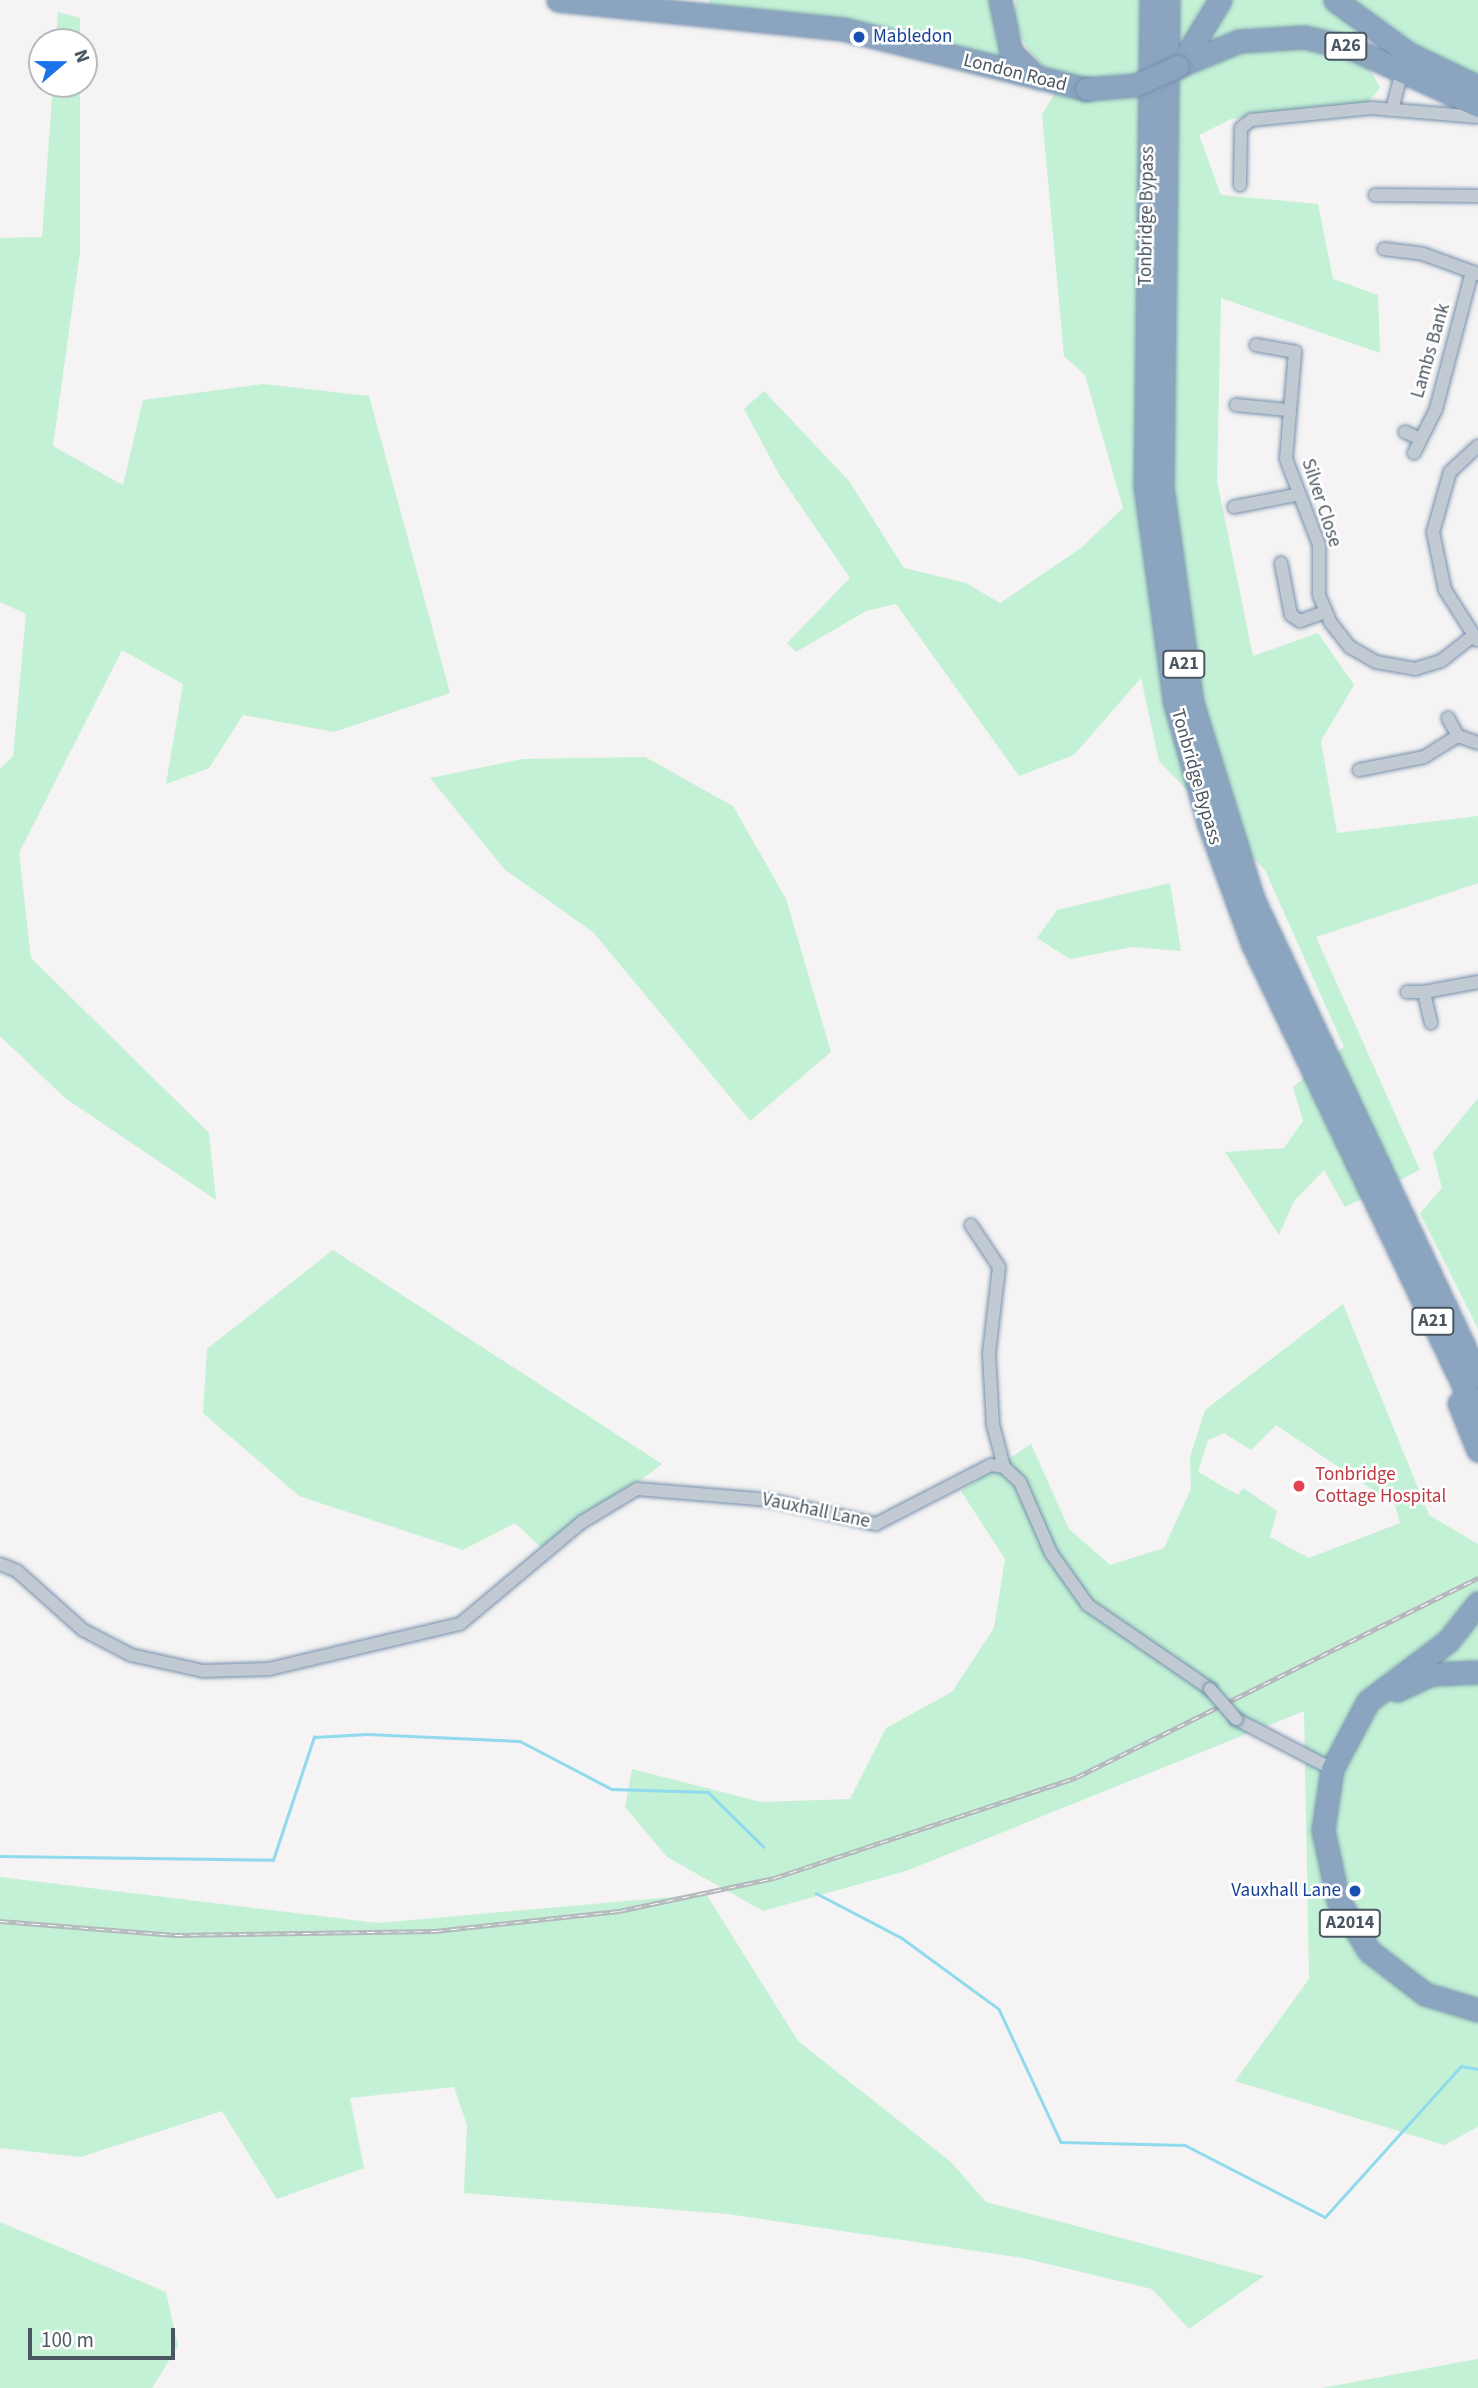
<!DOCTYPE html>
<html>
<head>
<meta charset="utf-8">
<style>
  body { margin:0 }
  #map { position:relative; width:1478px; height:2388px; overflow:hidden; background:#f5f3f3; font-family:"Source Sans 3",sans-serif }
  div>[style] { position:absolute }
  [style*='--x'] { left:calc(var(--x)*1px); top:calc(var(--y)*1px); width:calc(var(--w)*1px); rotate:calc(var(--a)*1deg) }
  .green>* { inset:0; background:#c3f1d5 }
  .stream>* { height:2.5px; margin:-1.25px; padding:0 1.25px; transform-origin:1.25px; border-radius:1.25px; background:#90daee }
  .roads { filter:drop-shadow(0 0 2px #7690ad) drop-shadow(0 0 2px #7690ad) }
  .street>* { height:12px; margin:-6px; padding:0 6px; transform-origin:6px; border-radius:6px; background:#c1cad2 }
  .highway>* { height:21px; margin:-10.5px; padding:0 10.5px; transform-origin:10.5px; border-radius:10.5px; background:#8ba5c1 }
  .rail>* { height:5px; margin-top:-2.5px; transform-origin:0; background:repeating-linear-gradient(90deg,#fff 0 8px,#b5b8bd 0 16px); box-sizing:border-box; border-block:2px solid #b5b8bd }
  .bridges { filter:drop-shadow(0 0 2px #7690ad) drop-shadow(0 0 2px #7690ad) }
  .street-bridge>* { height:12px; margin:-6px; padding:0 6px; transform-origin:6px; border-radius:6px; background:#c1cad2 }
  .highway-bridge>* { height:21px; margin:-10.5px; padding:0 10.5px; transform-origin:10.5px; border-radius:10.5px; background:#8ba5c1 }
  .dots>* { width:19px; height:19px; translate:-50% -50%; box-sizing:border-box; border:4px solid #fff; border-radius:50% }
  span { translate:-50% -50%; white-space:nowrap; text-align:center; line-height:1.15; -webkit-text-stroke:5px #fff; paint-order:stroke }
  .shield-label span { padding:2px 5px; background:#fff; border:2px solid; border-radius:5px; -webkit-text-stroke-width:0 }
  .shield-label { font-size:18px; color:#4a5661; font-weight:700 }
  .transit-label { font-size:19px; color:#164399 }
  .left { translate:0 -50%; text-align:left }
  .right { translate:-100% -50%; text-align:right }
  .street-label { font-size:19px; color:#4a5661 }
  .health-label { font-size:19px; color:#be3a42 }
  .north { position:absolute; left:28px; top:28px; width:70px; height:70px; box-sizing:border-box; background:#fff; border:2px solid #b7bbc0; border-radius:50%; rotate:70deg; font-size:19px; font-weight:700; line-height:28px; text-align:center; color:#4a5661 }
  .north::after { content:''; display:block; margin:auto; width:24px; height:32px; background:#1a73e8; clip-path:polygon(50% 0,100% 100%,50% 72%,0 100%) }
  .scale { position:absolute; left:28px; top:2328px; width:147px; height:32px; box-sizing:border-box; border:4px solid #4a5661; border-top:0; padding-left:9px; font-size:21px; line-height:24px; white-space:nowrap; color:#4a5661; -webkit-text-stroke:5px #fff; paint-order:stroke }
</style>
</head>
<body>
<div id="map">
  <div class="green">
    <div style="clip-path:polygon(710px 0,996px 0,996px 36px,1011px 60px,802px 14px,708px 5px)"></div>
    <div style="clip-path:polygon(1016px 0,1478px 0,1478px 78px,1444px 67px,1365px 13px,1357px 43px,1380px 88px,1364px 107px,1231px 119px,1199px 135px,1221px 195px,1318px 204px,1333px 279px,1378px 295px,1380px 353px,1221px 298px,1217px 481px,1253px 656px,1318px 633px,1354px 685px,1321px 741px,1337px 833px,1478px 816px,1478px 883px,1316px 937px,1420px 1170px,1345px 1207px,1324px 1170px,1294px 1201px,1279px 1235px,1225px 1152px,1284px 1148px,1303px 1121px,1293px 1087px,1344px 1047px,1265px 870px,1159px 761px,1141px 678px,1074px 755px,1019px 776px,896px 604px,866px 611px,796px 652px,787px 643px,850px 578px,780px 476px,744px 409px,764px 391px,849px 481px,904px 568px,966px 583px,1000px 603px,1081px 548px,1123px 508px,1085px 375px,1064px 356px,1042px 115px,1065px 76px,1044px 67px,1027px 48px,1013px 19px)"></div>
    <div style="clip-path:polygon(58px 12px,80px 18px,80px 42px,56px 42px)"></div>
    <div style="clip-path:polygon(53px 84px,80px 84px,80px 252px,53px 446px,123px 485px,143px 400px,263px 384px,369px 396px,450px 693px,334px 732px,243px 715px,209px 768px,166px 784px,183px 684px,122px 650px,19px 853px,31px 958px,209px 1133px,216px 1200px,65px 1098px,0 1036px,0 769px,13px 756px,26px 614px,0 602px,0 238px,42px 237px)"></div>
    <div style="clip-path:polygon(645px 757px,733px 806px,786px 899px,831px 1052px,750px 1121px,593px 932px,505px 870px,430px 778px,523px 759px)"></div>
    <div style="clip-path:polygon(1170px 883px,1181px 951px,1132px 947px,1070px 959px,1037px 938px,1057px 910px)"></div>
    <div style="clip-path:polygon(1478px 1098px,1478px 1329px,1420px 1213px,1442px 1188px,1433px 1153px)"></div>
    <div style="clip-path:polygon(333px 1250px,662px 1464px,546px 1552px,515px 1523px,463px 1550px,299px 1496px,203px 1413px,207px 1349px)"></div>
    <div style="clip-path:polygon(evenodd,1343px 1304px,1429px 1515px,1478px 1544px,1478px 2127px,1444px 2145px,1235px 2081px,1309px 1979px,1304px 1711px,906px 1871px,763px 1911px,667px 1857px,625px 1807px,632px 1769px,761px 1802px,850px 1799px,886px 1728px,952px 1692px,994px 1628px,1005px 1559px,961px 1491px,1031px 1444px,1069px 1529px,1110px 1565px,1164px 1548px,1191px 1489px,1190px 1457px,1205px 1410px,1343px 1304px,1276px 1425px,1395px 1505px,1400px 1523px,1309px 1558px,1270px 1537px,1277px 1511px,1243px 1488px,1238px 1495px,1198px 1472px,1208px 1440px,1224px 1433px,1251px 1450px,1276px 1425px)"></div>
    <div style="clip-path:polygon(0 1877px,378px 1923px,706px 1894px,798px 2041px,951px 2162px,986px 2202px,1264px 2276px,1189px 2329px,1152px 2289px,1023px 2258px,728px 2214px,464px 2193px,467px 2125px,454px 2087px,350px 2098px,364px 2168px,277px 2199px,222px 2111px,81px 2157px,0 2148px)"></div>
    <div style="clip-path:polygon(0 2222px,166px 2292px,178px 2346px,152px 2388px,0 2388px)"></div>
    <div style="clip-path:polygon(1478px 2358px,1478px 2388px,1322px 2388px,1477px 2359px)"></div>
  </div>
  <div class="stream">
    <div style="--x:0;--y:1856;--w:273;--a:0.8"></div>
    <div style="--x:273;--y:1860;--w:130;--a:-71.6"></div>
    <div style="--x:314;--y:1737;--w:53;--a:-3.2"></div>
    <div style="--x:367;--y:1734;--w:153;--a:2.6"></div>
    <div style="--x:520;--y:1741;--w:104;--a:27.6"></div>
    <div style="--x:612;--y:1789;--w:96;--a:1.8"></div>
    <div style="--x:708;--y:1792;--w:78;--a:44.5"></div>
    <div style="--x:816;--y:1893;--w:97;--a:27.6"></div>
    <div style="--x:902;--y:1938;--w:120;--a:36.2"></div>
    <div style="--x:999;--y:2009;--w:147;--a:65"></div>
    <div style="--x:1061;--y:2142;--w:124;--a:1.4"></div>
    <div style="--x:1185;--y:2145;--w:157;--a:27.2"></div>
    <div style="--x:1325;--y:2217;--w:203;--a:-48"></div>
    <div style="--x:1461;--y:2066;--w:17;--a:10"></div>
  </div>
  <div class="roads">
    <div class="street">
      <div style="--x:1392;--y:110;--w:44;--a:-75.7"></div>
      <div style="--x:1240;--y:185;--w:57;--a:-89"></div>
      <div style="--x:1241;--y:128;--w:13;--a:-39"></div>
      <div style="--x:1251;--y:120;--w:121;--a:-5.7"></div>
      <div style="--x:1371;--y:108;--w:107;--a:4.8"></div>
      <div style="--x:1375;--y:195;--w:103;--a:0.6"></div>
      <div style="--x:1384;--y:249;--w:39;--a:7"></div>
      <div style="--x:1423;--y:254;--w:59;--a:20"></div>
      <div style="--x:1256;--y:345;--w:40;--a:10"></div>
      <div style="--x:1295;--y:352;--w:107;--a:94.8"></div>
      <div style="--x:1286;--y:459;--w:92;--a:69"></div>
      <div style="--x:1319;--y:545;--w:50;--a:90"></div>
      <div style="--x:1319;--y:595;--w:30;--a:67"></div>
      <div style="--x:1331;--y:623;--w:31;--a:52"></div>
      <div style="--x:1350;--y:647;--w:30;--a:30"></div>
      <div style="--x:1376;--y:662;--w:40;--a:10"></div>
      <div style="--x:1415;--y:669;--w:27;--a:-17"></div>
      <div style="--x:1441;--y:661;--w:39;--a:-38"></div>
      <div style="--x:1236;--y:405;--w:52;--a:5.5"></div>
      <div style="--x:1405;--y:432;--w:17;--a:24"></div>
      <div style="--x:1414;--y:453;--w:49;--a:-63.4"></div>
      <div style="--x:1436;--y:409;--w:142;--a:-75.3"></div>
      <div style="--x:1234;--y:507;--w:62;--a:-11.1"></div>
      <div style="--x:1281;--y:563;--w:53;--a:79.1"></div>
      <div style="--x:1291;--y:615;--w:11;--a:34"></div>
      <div style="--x:1300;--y:621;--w:27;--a:-20"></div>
      <div style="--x:1477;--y:640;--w:59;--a:-122.6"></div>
      <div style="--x:1445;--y:590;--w:59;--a:-101.7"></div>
      <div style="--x:1433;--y:532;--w:62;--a:-74.2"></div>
      <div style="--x:1450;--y:472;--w:38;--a:-43"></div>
      <div style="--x:1448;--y:718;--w:21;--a:61"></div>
      <div style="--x:1359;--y:770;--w:66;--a:-11.3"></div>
      <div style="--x:1424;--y:757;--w:40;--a:-32"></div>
      <div style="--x:1458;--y:736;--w:21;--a:19"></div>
      <div style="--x:1407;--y:992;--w:17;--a:0"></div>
      <div style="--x:1431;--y:1023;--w:32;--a:-103"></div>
      <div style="--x:1424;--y:992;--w:55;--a:-10.5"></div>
      <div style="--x:971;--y:1225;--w:50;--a:56.3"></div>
      <div style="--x:999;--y:1267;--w:88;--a:96.6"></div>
      <div style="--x:989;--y:1354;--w:71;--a:86.8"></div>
      <div style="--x:993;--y:1425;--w:43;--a:75.3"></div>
      <div style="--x:0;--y:1564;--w:18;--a:22"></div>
      <div style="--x:17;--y:1571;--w:89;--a:41.8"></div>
      <div style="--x:83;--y:1630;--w:54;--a:27.5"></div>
      <div style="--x:131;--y:1655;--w:74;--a:12.5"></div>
      <div style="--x:203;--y:1671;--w:66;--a:-1.7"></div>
      <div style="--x:269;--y:1669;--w:196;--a:-13.3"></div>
      <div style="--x:460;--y:1624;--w:159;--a:-39.9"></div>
      <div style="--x:582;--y:1522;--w:64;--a:-31"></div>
      <div style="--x:637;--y:1489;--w:133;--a:4.7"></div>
      <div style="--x:770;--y:1500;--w:109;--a:12.8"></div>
      <div style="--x:876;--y:1524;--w:129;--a:-27.2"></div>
      <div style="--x:991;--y:1465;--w:13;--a:9"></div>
      <div style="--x:1004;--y:1467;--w:22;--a:43"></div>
      <div style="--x:1020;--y:1482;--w:77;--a:66.4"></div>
      <div style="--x:1051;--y:1553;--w:64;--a:54.6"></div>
      <div style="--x:1088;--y:1605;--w:148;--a:34.5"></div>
      <div style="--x:1236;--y:1719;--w:108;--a:27.5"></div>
    </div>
    <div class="highway">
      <div style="--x:558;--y:0;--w:286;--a:5.8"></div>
      <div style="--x:843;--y:29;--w:250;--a:13.9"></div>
      <div style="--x:1000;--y:0;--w:53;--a:78.1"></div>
      <div style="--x:1011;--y:52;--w:37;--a:44"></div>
      <div style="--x:1151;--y:0;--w:486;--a:90.7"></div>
      <div style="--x:1145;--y:486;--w:220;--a:82.2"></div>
      <div style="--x:1175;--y:704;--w:126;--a:74.3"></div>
      <div style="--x:1209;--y:825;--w:128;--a:69.9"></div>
      <div style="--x:1253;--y:945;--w:522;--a:64.47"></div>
      <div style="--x:1168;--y:0;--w:487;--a:90.7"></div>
      <div style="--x:1162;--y:487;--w:218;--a:82.1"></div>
      <div style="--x:1192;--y:703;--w:205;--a:72.7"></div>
      <div style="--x:1253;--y:899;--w:527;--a:64.75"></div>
      <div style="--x:1335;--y:0;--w:92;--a:36.1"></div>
      <div style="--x:1409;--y:54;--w:76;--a:25.6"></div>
      <div style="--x:1184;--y:59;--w:69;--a:-58.6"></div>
      <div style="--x:1178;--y:66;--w:66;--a:-22.3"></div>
      <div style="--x:1239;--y:41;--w:65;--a:-3.5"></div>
      <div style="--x:1304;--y:37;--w:48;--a:13.2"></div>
      <div style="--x:1351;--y:48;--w:140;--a:24.5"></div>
      <div style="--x:1459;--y:1403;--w:51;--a:68"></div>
      <div style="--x:1478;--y:1603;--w:48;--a:128.3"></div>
      <div style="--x:1448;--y:1641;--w:100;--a:143.1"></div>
      <div style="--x:1368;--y:1701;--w:77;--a:117.9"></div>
      <div style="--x:1332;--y:1769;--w:62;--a:98.4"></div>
      <div style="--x:1323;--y:1830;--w:72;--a:77.9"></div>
      <div style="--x:1338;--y:1900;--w:60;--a:58.7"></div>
      <div style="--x:1369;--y:1951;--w:71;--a:37.5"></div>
      <div style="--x:1425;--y:1994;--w:55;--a:16.8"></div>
      <div style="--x:1397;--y:1690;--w:38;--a:-25"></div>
      <div style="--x:1432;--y:1674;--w:46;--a:-2.5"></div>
    </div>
  </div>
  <div class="rail">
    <div style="--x:0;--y:1921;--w:176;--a:4.6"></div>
    <div style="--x:175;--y:1935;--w:260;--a:-0.9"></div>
    <div style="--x:435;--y:1931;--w:185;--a:-6.2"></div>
    <div style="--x:619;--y:1911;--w:158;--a:-12"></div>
    <div style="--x:774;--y:1878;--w:319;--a:-18.4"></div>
    <div style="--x:1077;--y:1777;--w:448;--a:-26.4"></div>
  </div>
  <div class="bridges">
    <div class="street-bridge">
      <div style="--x:1210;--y:1689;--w:40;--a:49"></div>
    </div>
    <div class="highway-bridge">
      <div style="--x:1086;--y:89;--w:50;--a:-4.6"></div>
      <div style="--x:1136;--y:85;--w:46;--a:-24.3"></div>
    </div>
  </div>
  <div class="dots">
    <div style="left:859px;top:37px;background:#1a4fb4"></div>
    <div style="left:1299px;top:1486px;background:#e0444e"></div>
    <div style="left:1355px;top:1891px;background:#1a4fb4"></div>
  </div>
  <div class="shield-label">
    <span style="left:1346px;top:46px">A26</span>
    <span style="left:1184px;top:664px">A21</span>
    <span style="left:1433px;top:1321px">A21</span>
    <span style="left:1350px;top:1923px">A2014</span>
  </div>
  <div class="transit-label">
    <span class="left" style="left:873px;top:37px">Mabledon</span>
    <span class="right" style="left:1341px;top:1891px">Vauxhall Lane</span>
  </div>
  <div class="street-label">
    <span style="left:1015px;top:73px;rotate:14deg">London Road</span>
    <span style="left:1147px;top:216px;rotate:-89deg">Tonbridge Bypass</span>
    <span style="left:1431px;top:351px;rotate:-74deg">Lambs Bank</span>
    <span style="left:1321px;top:503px;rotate:72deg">Silver Close</span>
    <span style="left:1196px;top:777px;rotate:74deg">Tonbridge Bypass</span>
    <span style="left:816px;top:1511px;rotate:12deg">Vauxhall Lane</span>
  </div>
  <div class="health-label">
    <span class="left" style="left:1315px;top:1486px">Tonbridge<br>Cottage Hospital</span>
  </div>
  <div class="north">N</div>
  <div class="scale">100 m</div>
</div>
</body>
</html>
